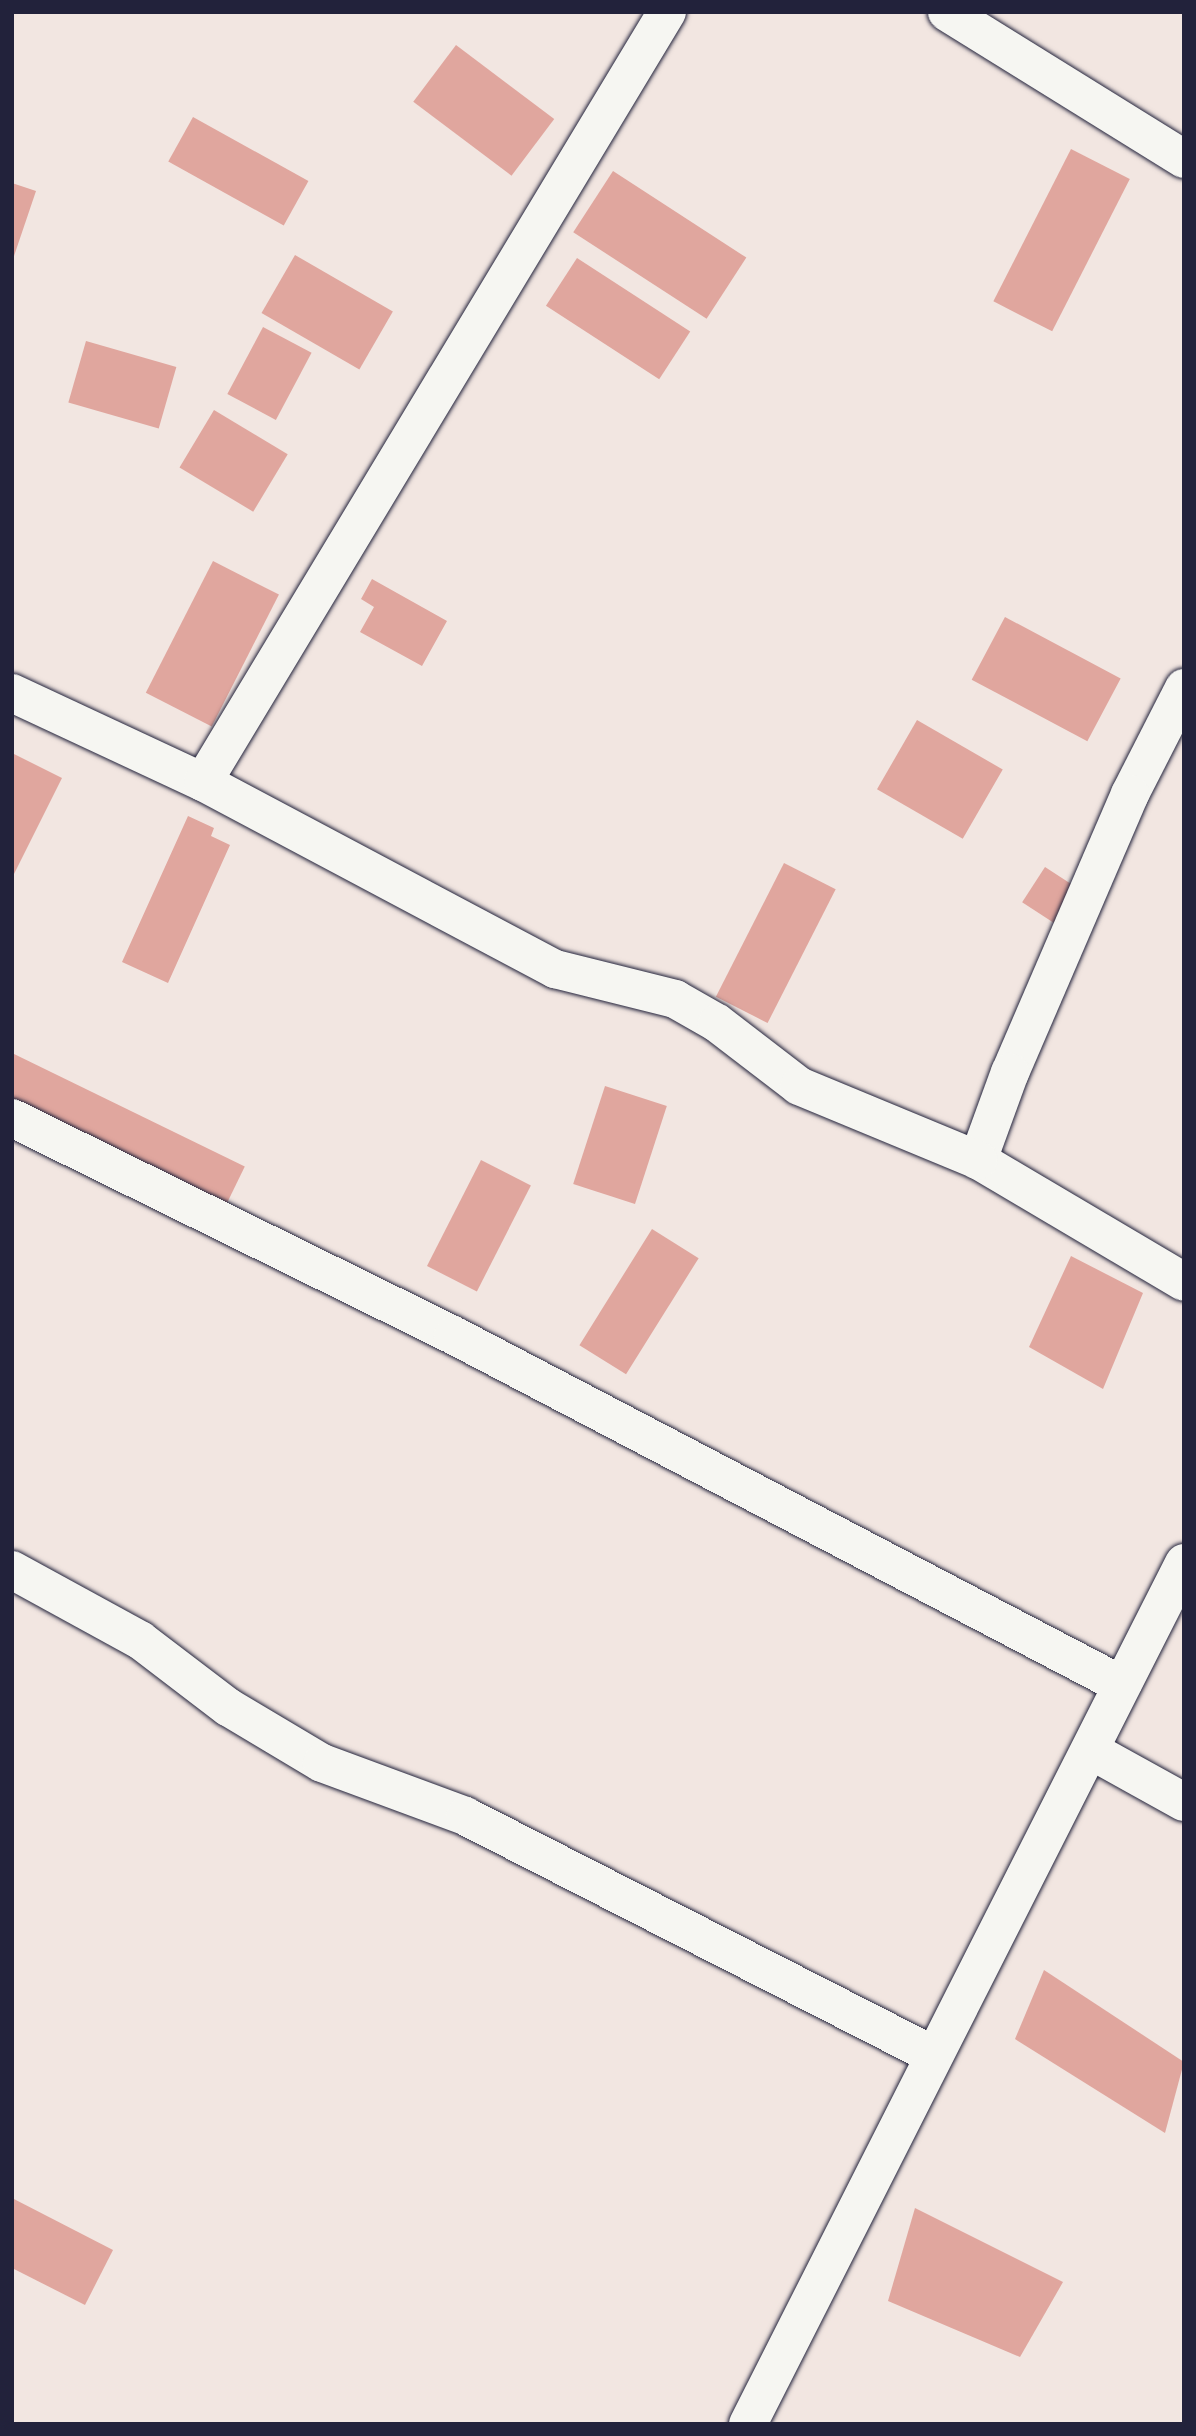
<!DOCTYPE html>
<html>
<head>
<meta charset="utf-8">
<style>
  body { margin:0 }
  #map { position:relative; width:1196px; height:2436px; overflow:hidden; background:#f2e6e1; font-family:"Balsamiq Sans",sans-serif }
  div>[style] { position:absolute }
  [style*='--x'] { left:calc(var(--x)*1px); top:calc(var(--y)*1px); width:calc(var(--w)*1px); rotate:calc(var(--a)*1deg) }
  .building>* { inset:0; background:#e0a69e; transform-origin:0 0 }
  .roads { filter:drop-shadow(0 0 2px #22223b) drop-shadow(0 0 2px #22223b) }
  .minor>* { height:38px; margin:-19px; padding:0 19px; transform-origin:19px; border-radius:19px; background:#f6f6f2 }
  span { translate:-50% -50%; white-space:nowrap; text-align:center; line-height:1.15; -webkit-text-stroke:5px #f6f6f2; paint-order:stroke }
  .frame { position:absolute; inset:0; border:14px solid #22223b; pointer-events:none }
</style>
</head>
<body>
<div id="map">
  <div class="building">
    <div style="left:456px;top:45px;width:123px;height:71px;rotate:37deg"></div>
    <div style="left:193px;top:117px;width:132px;height:51px;rotate:29deg"></div>
    <div style="left:1071px;top:149px;width:66px;height:171px;rotate:27deg"></div>
    <div style="left:613px;top:171px;width:159px;height:73px;rotate:33deg"></div>
    <div style="clip-path:polygon(12px 183px,36px 191px,13px 259px,12px 259px)"></div>
    <div style="left:295px;top:255px;width:113px;height:67px;rotate:30deg"></div>
    <div style="left:577px;top:258px;width:135px;height:57px;rotate:33deg"></div>
    <div style="left:263px;top:327px;width:55px;height:76px;rotate:28deg"></div>
    <div style="left:86px;top:341px;width:94px;height:64px;rotate:16deg"></div>
    <div style="left:214px;top:410px;width:86px;height:67px;rotate:31deg"></div>
    <div style="left:213px;top:561px;width:74px;height:148px;rotate:27deg"></div>
    <div style="clip-path:polygon(372px 579px,447px 621px,422px 666px,360px 632px,374px 607px,361px 599px)"></div>
    <div style="left:1005px;top:617px;width:131px;height:71px;rotate:28deg"></div>
    <div style="left:917px;top:720px;width:99px;height:80px;rotate:30deg"></div>
    <div style="clip-path:polygon(12px 753px,62px 778px,12px 878px)"></div>
    <div style="clip-path:polygon(188px 816px,214px 828px,211px 836px,230px 845px,168px 983px,122px 962px)"></div>
    <div style="left:784px;top:863px;width:58px;height:150px;rotate:27deg"></div>
    <div style="left:1045px;top:867px;width:55px;height:42px;rotate:33deg"></div>
    <div style="left:12px;top:1053px;width:259px;height:43px;rotate:26deg"></div>
    <div style="left:605px;top:1086px;width:65px;height:103px;rotate:18deg"></div>
    <div style="left:481px;top:1160px;width:56px;height:119px;rotate:27deg"></div>
    <div style="left:652px;top:1229px;width:55px;height:137px;rotate:32deg"></div>
    <div style="clip-path:polygon(1071px 1256px,1143px 1293px,1103px 1389px,1029px 1347px)"></div>
    <div style="clip-path:polygon(1044px 1970px,1184px 2062px,1165px 2133px,1015px 2039px)"></div>
    <div style="clip-path:polygon(12px 2198px,113px 2250px,85px 2305px,12px 2268px)"></div>
    <div style="clip-path:polygon(915px 2208px,1063px 2282px,1020px 2357px,888px 2301px)"></div>
  </div>
  <div class="roads">
    <div class="minor">
      <div style="--x:947;--y:12;--w:279;--a:31.8"></div>
      <div style="--x:1184;--y:688;--w:119;--a:117"></div>
      <div style="--x:1130;--y:794;--w:303;--a:113.3"></div>
      <div style="--x:1010;--y:1072;--w:94;--a:110"></div>
      <div style="--x:978;--y:1160;--w:239;--a:30.6"></div>
      <div style="--x:12;--y:693;--w:211;--a:25"></div>
      <div style="--x:203;--y:782;--w:399;--a:28"></div>
      <div style="--x:555;--y:969;--w:124;--a:14"></div>
      <div style="--x:675;--y:999;--w:48;--a:29.7"></div>
      <div style="--x:717;--y:1023;--w:103;--a:37.5"></div>
      <div style="--x:799;--y:1086;--w:194;--a:22.5"></div>
      <div style="--x:203;--y:782;--w:899;--a:-58.93"></div>
      <div style="--x:12;--y:1118;--w:491;--a:26.2"></div>
      <div style="--x:453;--y:1335;--w:755;--a:27.62"></div>
      <div style="--x:12;--y:1570;--w:146;--a:28.7"></div>
      <div style="--x:140;--y:1640;--w:111;--a:37.3"></div>
      <div style="--x:228;--y:1707;--w:109;--a:30.8"></div>
      <div style="--x:322;--y:1763;--w:153;--a:20.3"></div>
      <div style="--x:465;--y:1816;--w:525;--a:27.05"></div>
      <div style="--x:1090;--y:1750;--w:107;--a:29"></div>
      <div style="--x:748;--y:2424;--w:965;--a:-63.14"></div>
    </div>
  </div>
  <div class="frame"></div>
</div>
</body>
</html>
